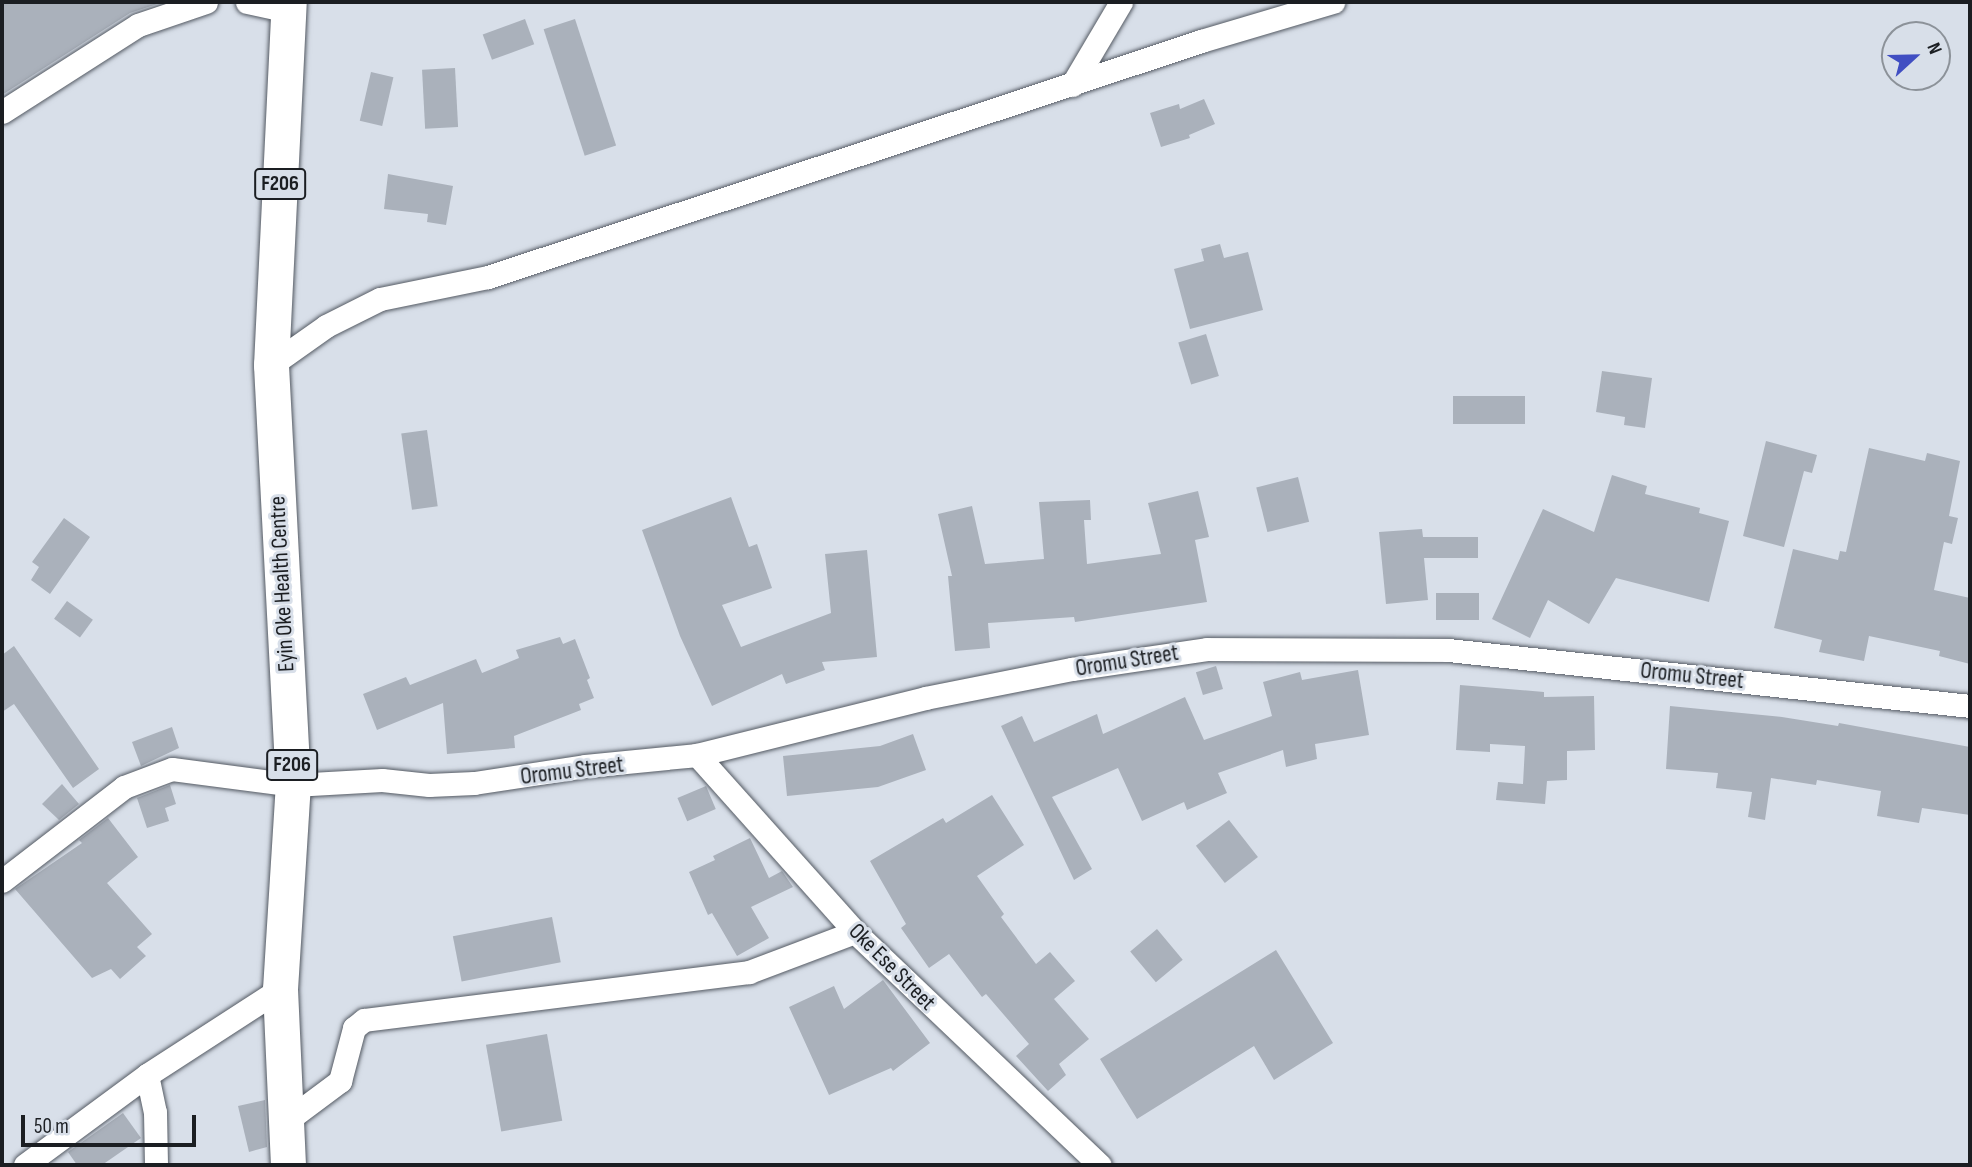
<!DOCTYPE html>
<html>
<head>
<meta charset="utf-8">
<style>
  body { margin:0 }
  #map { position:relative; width:1972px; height:1167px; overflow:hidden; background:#d8dfe9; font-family:"Sofia Sans Condensed",sans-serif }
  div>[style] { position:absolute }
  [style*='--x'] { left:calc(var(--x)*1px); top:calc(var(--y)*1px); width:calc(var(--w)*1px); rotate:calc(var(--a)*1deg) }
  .building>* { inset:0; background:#aab1bb; transform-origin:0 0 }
  .roads { filter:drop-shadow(0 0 2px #545a63) drop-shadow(0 0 2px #545a63) }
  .street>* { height:23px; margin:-11.5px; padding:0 11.5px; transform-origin:11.5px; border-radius:11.5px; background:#fff }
  .primary>* { height:35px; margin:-17.5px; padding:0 17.5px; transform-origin:17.5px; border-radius:17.5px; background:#fff }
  span { translate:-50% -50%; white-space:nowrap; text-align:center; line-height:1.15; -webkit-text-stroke:6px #d8dfe9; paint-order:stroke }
  .shield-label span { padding:2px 5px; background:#d8dfe9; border:2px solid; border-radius:5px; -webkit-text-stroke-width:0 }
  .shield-label { font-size:21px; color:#1b1e22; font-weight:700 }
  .street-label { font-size:23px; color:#1b1e22 }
  .frame { position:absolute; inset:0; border:4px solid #1b1e22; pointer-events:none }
  .north { position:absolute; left:1881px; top:21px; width:70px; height:70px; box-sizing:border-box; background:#d8dfe9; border:2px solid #8c9299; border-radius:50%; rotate:68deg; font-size:19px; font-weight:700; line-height:28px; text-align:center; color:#1b1e22 }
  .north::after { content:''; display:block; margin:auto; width:24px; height:32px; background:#404ec2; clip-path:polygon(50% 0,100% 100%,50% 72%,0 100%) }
  .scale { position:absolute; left:21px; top:1115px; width:175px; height:32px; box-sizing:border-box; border:4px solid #1b1e22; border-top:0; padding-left:9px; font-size:21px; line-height:24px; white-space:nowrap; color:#1b1e22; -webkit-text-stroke:5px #d8dfe9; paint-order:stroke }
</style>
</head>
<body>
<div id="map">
  <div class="building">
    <div style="clip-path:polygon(2px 2px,163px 2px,130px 13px,2px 95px)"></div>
    <div style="left:525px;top:19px;width:27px;height:45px;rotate:70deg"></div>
    <div style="left:575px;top:19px;width:133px;height:33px;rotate:72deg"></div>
    <div style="left:455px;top:68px;width:59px;height:33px;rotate:87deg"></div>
    <div style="left:371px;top:72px;width:23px;height:50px;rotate:13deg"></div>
    <div style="clip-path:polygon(1204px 99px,1215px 124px,1189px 135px,1190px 138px,1161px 147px,1150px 113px,1179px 104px,1180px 109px)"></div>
    <div style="clip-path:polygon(388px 174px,453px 186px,446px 225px,427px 222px,428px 214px,384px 209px)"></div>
    <div style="clip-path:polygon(1220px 244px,1224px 258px,1248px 252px,1263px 310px,1190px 329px,1174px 269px,1204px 261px,1201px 249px)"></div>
    <div style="left:1206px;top:334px;width:44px;height:29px;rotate:73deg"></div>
    <div style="clip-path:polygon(1602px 371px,1652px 378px,1645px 428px,1624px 425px,1625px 417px,1596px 412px)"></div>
    <div style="left:1525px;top:396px;width:28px;height:72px;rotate:90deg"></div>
    <div style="left:427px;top:430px;width:77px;height:26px;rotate:82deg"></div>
    <div style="clip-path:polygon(1766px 441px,1817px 455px,1812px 473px,1804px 471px,1784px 547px,1743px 536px)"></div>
    <div style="clip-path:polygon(1869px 448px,1925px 461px,1927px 453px,1960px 461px,1949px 516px,1958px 518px,1952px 544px,1944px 542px,1934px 590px,1970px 598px,1970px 664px,1939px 656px,1940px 651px,1869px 636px,1864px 661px,1819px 652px,1822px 640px,1774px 628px,1793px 549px,1838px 560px,1840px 551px,1846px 552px)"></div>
    <div style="clip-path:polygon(1612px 475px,1647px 486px,1645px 494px,1700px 508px,1699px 513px,1729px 521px,1709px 602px,1616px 578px,1589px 624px,1548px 600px,1530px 638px,1492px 619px,1543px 509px,1594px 532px)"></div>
    <div style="left:1298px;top:477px;width:46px;height:43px;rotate:76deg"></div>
    <div style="clip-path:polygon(1198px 491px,1209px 537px,1195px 540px,1207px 602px,1075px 622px,1074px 617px,988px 623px,990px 648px,955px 651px,948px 576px,952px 576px,938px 514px,972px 506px,985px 564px,1044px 559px,1039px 502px,1090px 500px,1091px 520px,1084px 520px,1087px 564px,1161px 554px,1148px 503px)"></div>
    <div style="clip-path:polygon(731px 497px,749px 547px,757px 544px,772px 588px,722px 605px,741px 647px,831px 613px,825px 554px,867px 550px,877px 657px,822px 662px,825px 670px,786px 684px,782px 674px,712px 706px,680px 636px,642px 530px)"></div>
    <div style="clip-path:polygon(64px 518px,90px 537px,50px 594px,31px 580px,39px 567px,32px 562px)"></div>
    <div style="clip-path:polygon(1422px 529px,1423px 537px,1478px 537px,1478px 558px,1424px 558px,1428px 600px,1386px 604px,1379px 532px)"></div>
    <div style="left:1479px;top:593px;width:27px;height:43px;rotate:90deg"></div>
    <div style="left:67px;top:601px;width:32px;height:22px;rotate:36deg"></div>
    <div style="clip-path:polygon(560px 637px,563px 644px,575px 639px,590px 678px,587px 680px,594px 698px,579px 704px,581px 710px,514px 736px,515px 748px,447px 754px,443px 703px,377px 730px,363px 694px,406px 677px,410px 685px,476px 659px,482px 673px,519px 658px,516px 650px)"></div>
    <div style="clip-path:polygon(14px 646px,99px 769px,73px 788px,14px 704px,2px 712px,2px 655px)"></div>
    <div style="left:1216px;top:666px;width:24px;height:21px;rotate:73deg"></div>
    <div style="clip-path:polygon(1358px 670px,1369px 735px,1315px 744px,1317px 759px,1286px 767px,1283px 750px,1218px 773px,1227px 793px,1187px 810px,1184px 802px,1142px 821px,1118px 768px,1052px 797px,1092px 869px,1074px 880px,1001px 726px,1022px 716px,1034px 742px,1097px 714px,1103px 734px,1185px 697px,1204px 740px,1272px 716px,1263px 682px,1300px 672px,1302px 680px)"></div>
    <div style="clip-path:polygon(1460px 685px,1544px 692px,1544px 697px,1594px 696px,1595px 750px,1567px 751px,1567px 780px,1547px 781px,1545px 804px,1496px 800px,1498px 782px,1523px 784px,1525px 746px,1490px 744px,1490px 752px,1456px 750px)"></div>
    <div style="clip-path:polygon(1670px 706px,1782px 717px,1838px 726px,1839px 723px,1970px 747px,1970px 815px,1922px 808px,1919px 823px,1877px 816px,1881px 791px,1817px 780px,1816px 785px,1771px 778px,1765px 820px,1748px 817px,1752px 792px,1716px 788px,1718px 773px,1666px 769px)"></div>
    <div style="clip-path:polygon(172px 727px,179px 748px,141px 766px,132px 742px)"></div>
    <div style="clip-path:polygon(913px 734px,926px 770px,878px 787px,787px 796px,783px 756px,880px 746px)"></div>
    <div style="clip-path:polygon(62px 784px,79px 804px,59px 820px,42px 804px)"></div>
    <div style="clip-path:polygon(170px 785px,176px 804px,165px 808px,169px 821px,147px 828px,137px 798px)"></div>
    <div style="left:706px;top:786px;width:25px;height:31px;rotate:67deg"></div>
    <div style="clip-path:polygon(992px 795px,1024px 845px,977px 876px,1004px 914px,1001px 917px,1036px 964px,1050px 952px,1075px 981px,1054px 999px,1089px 1039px,1059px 1064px,1066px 1075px,1048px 1091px,1016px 1056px,1029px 1044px,986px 994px,982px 997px,949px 954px,929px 968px,901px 928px,906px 924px,870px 861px,943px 818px,946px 823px)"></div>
    <div style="clip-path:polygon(108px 818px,138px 857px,107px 883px,152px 934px,137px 947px,146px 956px,120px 979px,111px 969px,92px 978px,15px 889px,82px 843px,79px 840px)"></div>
    <div style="left:1229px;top:820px;width:47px;height:42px;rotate:52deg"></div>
    <div style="clip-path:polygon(750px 838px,769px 878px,782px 871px,793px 887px,751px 907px,769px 938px,737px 956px,712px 913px,708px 915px,689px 872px,715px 860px,713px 856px)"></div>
    <div style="left:552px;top:917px;width:46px;height:101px;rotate:79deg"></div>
    <div style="left:1157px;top:929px;width:40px;height:35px;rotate:50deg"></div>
    <div style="clip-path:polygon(1276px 950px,1333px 1043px,1274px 1080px,1254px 1046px,1137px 1119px,1100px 1059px)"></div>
    <div style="clip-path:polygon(883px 980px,930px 1043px,893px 1071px,891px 1068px,829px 1095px,789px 1007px,834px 986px,844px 1009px)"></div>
    <div style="left:547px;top:1034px;width:88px;height:62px;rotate:80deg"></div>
    <div style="clip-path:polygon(265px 1100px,267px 1147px,249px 1152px,238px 1106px)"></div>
    <div style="clip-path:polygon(123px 1113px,141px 1138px,102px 1165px,77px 1165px,68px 1152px)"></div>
  </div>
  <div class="roads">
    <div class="street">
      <div style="--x:247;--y:2;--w:43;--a:12.1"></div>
      <div style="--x:1072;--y:85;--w:96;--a:-59.4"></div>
      <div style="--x:2;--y:112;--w:161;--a:-32.6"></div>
      <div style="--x:138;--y:25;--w:72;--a:-18.7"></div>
      <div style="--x:271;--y:365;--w:67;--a:-35.3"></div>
      <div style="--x:326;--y:326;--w:60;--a:-26.6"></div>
      <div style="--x:380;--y:299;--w:110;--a:-11.5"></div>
      <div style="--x:488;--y:277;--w:751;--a:-18.31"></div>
      <div style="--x:1201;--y:41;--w:138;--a:-16.5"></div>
      <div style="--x:697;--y:755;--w:237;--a:48.2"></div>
      <div style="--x:855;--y:932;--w:338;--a:43.6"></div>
      <div style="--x:2;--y:881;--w:154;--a:-37.6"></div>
      <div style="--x:124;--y:787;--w:51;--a:-20.6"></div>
      <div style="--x:172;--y:769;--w:122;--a:7.5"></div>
      <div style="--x:293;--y:785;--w:89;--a:-3.2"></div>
      <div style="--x:382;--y:780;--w:47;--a:6.1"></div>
      <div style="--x:429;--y:785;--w:45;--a:-2.5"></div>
      <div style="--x:474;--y:783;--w:112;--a:-8.7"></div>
      <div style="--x:585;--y:766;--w:113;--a:-5.6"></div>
      <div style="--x:697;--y:755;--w:235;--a:-14"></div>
      <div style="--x:925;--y:698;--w:150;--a:-11.2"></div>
      <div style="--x:1072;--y:669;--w:136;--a:-8.4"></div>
      <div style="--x:1207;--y:649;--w:241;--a:0.2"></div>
      <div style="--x:1448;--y:650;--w:525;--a:6.12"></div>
      <div style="--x:147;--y:1075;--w:38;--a:78"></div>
      <div style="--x:155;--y:1112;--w:53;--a:88.9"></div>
      <div style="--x:285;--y:1122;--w:69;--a:-36.7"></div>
      <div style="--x:340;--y:1081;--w:55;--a:-75.2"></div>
      <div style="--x:354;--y:1028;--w:13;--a:-39"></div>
      <div style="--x:364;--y:1020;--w:388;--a:-7.1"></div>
      <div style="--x:749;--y:972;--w:113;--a:-20.7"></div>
      <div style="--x:25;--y:1165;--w:152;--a:-36.4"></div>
      <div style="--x:147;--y:1075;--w:158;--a:-32.9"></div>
    </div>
    <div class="primary">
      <div style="--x:288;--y:1165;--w:176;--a:-92.6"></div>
      <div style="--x:280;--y:989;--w:204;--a:-86.4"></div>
      <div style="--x:293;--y:785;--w:421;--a:-93"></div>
      <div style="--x:271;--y:365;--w:363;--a:-87.2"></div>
    </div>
  </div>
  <div class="shield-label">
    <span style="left:280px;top:184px">F206</span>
    <span style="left:292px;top:765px">F206</span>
  </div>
  <div class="street-label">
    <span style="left:282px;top:584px;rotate:-93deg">Eyin Oke Health Centre</span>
    <span style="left:1127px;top:661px;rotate:-9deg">Oromu Street</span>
    <span style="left:1692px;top:676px;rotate:6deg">Oromu Street</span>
    <span style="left:572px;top:771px;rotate:-7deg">Oromu Street</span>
    <span style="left:892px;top:967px;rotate:45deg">Oke Ese Street</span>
  </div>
  <div class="frame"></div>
  <div class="north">N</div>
  <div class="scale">50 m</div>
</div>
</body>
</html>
